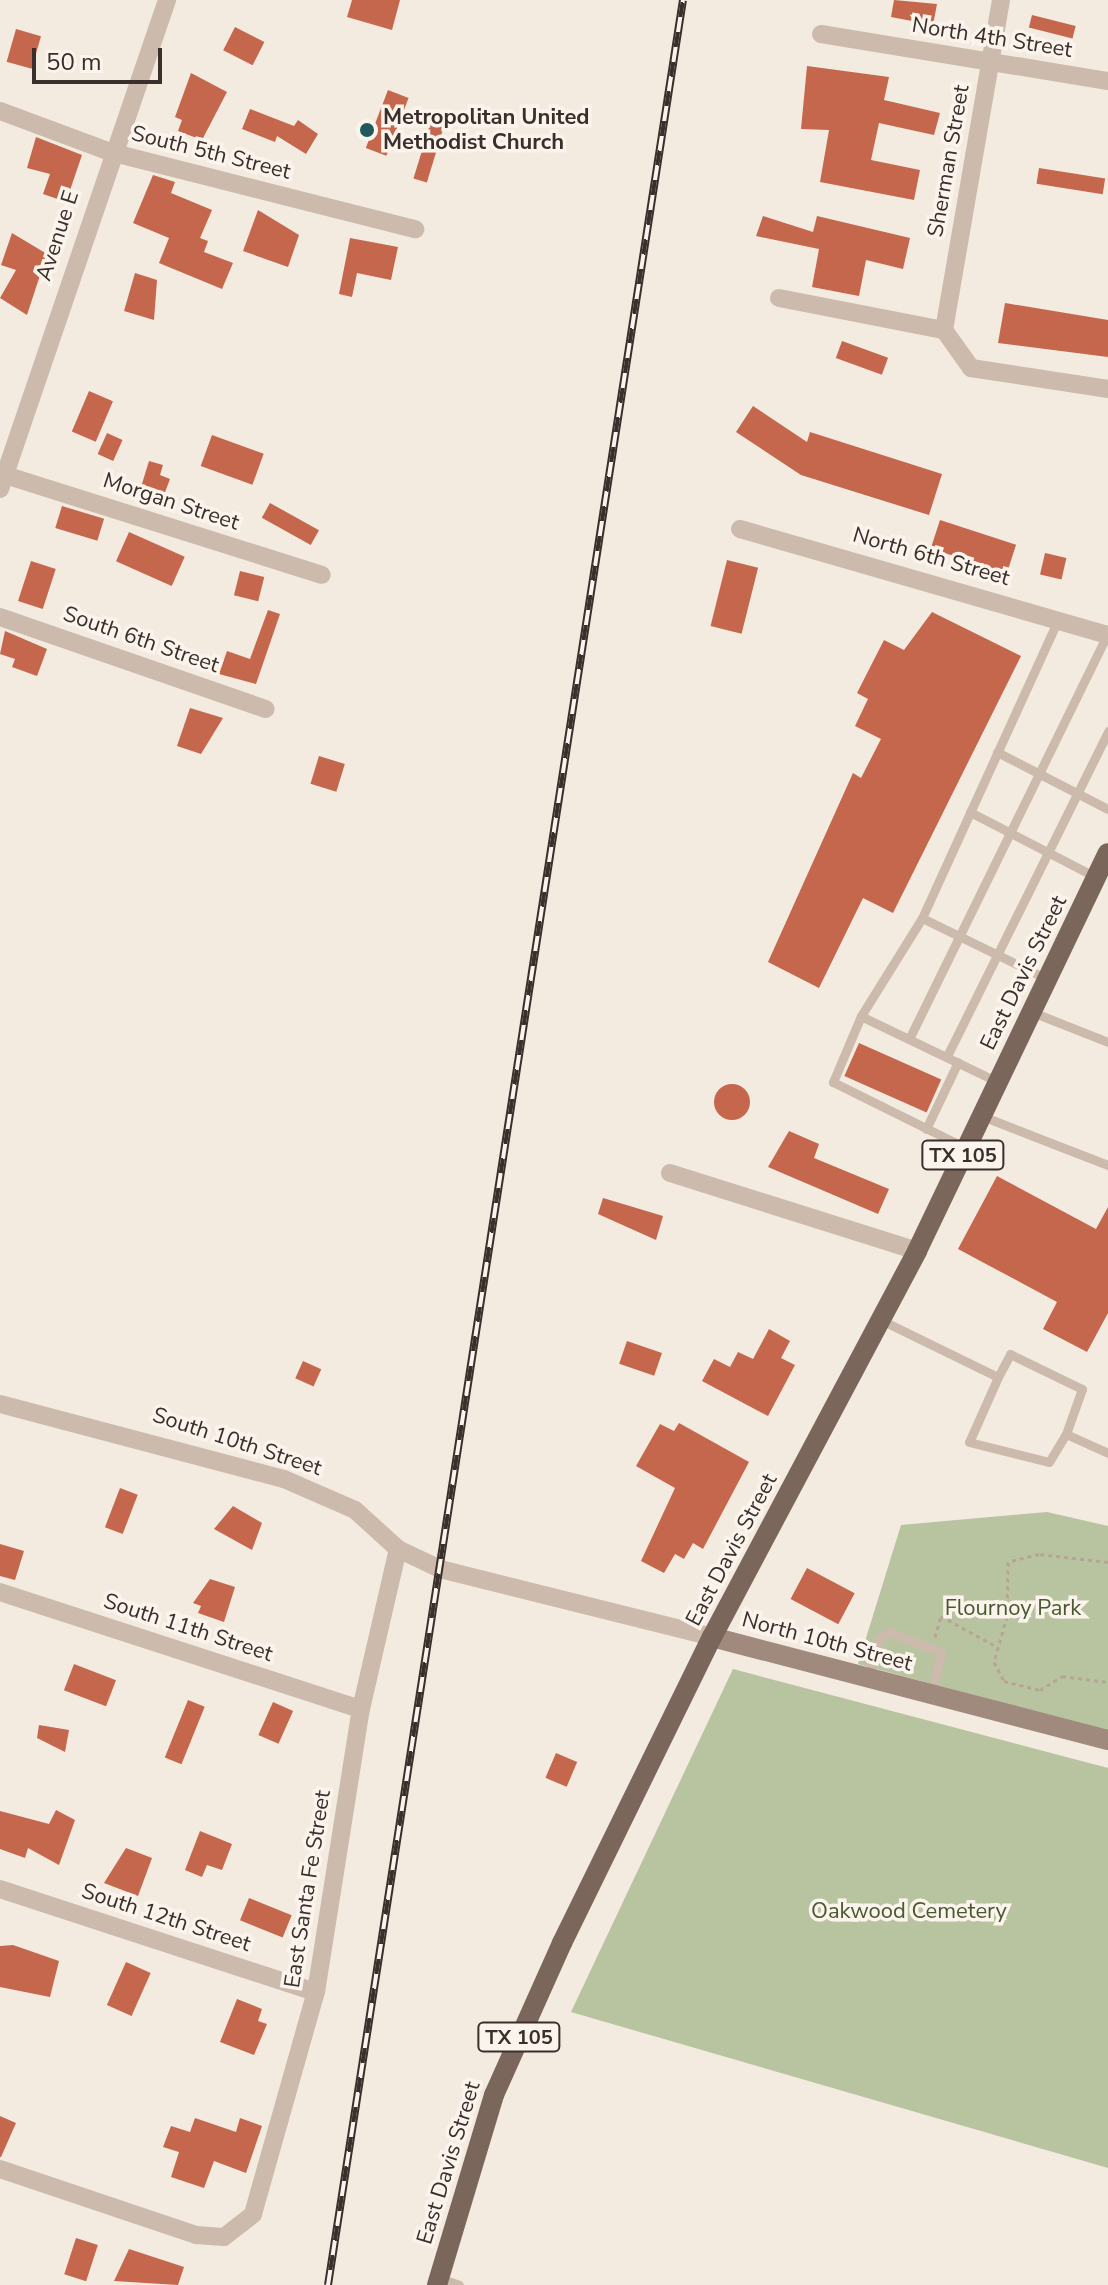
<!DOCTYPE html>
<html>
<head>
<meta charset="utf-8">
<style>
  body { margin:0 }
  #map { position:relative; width:1108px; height:2285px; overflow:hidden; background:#f3eae0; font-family:"Nunito Sans",sans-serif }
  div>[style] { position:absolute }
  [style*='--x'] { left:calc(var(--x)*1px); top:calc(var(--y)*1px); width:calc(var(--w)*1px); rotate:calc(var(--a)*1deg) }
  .green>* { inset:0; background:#b8c3a0 }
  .building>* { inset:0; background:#c5674d; transform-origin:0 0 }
  .round { border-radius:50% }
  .path>* { height:3px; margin-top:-1.5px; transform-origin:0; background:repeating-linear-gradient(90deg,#b8a496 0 4px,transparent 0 8px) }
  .lane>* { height:9px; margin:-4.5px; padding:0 4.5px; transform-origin:4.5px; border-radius:4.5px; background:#ccbaac }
  .street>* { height:18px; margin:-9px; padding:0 9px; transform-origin:9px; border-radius:9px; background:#ccbaac }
  .secondary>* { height:20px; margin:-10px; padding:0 10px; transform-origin:10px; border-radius:10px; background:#a0897d }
  .primary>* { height:20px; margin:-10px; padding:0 10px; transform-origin:10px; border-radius:10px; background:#7b665c }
  .rail>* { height:8px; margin-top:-4px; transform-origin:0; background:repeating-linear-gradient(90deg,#faf4ed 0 15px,#3a2f2b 0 30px); box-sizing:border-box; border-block:2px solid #3a2f2b }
  .dots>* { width:22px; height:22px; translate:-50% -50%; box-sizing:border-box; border:4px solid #faf4ed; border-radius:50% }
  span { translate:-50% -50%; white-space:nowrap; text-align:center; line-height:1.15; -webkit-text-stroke:7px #faf4ed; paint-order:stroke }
  .shield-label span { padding:2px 6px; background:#faf4ed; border:2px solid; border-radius:6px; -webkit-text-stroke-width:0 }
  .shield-label { font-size:20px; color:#3a2f2b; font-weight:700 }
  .street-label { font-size:22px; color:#3a2f2b }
  .poi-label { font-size:22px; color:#3a2f2b; font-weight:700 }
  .left { translate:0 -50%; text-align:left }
  .park-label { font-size:22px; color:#4a582f }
  .scale { position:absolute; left:32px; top:48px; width:130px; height:36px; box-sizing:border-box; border:4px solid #3a2f2b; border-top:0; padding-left:10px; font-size:24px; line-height:28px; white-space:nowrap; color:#3a2f2b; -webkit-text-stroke:6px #faf4ed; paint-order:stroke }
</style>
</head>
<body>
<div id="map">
  <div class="green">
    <div style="clip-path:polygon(1047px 1512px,1108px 1526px,1108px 1731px,858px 1664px,901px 1525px)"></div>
    <div style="clip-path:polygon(733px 1669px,1108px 1768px,1108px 2168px,571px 2012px)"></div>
  </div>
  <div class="building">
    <div style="clip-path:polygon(352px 0,400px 0,392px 30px,347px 17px)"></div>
    <div style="clip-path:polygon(894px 0,937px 4px,933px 25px,891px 17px)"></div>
    <div style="left:1032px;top:15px;width:45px;height:13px;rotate:14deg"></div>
    <div style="left:235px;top:27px;width:33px;height:26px;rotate:27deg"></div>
    <div style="left:16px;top:29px;width:26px;height:34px;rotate:16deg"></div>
    <div style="clip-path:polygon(807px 66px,889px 77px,884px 100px,940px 113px,934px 135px,879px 123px,871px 160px,920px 170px,914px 200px,820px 182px,829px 130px,801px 129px)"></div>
    <div style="clip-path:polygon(191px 73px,227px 92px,202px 140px,178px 131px,182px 120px,175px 117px)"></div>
    <div style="left:388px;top:90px;width:22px;height:62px;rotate:21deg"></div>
    <div style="clip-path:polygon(250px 109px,294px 126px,298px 120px,318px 134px,306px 154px,277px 136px,275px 142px,242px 129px)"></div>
    <div style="left:431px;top:121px;width:14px;height:60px;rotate:17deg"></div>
    <div style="clip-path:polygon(36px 137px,82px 155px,66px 202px,43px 194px,50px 174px,27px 168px)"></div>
    <div style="left:1039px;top:168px;width:67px;height:16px;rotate:9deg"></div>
    <div style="clip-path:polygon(153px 175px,175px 182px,171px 193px,212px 210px,200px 238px,208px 241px,204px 252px,233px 263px,222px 289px,159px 263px,169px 238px,133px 223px)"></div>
    <div style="clip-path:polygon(258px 210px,299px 235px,288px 267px,243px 251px)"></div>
    <div style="clip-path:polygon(763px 216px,813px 232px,817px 216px,910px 238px,903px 269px,866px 260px,859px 296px,812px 287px,819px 249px,756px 236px)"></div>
    <div style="clip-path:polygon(12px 233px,47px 254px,27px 315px,0 298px,16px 270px,1px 265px)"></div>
    <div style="clip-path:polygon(350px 238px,398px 247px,391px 280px,357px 273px,352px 297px,339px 294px)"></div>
    <div style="clip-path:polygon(135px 273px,157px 280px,154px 320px,124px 311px)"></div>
    <div style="clip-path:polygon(1005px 303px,1108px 320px,1108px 357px,998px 343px)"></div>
    <div style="left:842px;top:341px;width:49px;height:18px;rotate:20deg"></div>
    <div style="left:89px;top:391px;width:26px;height:44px;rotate:23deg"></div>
    <div style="clip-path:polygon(753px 406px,807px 442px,810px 432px,942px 474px,929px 515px,801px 475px,736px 432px)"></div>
    <div style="left:107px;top:433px;width:17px;height:23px;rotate:24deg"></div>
    <div style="left:212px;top:435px;width:55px;height:33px;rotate:20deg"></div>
    <div style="clip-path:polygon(149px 461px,163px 465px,160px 475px,170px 479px,164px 495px,141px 487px)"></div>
    <div style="left:270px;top:503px;width:56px;height:17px;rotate:29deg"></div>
    <div style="left:62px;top:506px;width:44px;height:23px;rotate:17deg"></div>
    <div style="left:940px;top:520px;width:80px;height:30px;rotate:18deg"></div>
    <div style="left:129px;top:532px;width:61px;height:32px;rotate:24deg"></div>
    <div style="left:1045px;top:553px;width:22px;height:22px;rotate:13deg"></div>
    <div style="left:727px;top:560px;width:32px;height:68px;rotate:14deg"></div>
    <div style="left:31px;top:561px;width:26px;height:42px;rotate:18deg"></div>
    <div style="left:240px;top:571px;width:25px;height:25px;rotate:14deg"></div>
    <div style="clip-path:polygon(268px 610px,280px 614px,256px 684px,219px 674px,227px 651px,250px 659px)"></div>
    <div style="clip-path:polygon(932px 612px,1021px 656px,893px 913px,863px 898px,819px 988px,768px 962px,853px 773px,861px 778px,881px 739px,855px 726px,868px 699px,857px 693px,884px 640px,904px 650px)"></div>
    <div style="clip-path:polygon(5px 631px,47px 649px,37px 676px,12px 667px,15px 659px,0 654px)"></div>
    <div style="clip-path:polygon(190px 708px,223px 718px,201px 754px,177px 746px)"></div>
    <div style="left:319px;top:756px;width:27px;height:29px;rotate:17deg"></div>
    <div style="left:859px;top:1043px;width:90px;height:36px;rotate:24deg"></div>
    <div class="round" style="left:714px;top:1084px;width:36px;height:36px"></div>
    <div style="clip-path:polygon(789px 1131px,819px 1144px,814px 1158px,889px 1189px,878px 1214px,768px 1167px)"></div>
    <div style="clip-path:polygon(997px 1176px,1096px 1229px,1108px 1207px,1108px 1313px,1087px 1352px,1043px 1329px,1057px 1302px,958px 1249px)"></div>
    <div style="clip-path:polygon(603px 1198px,663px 1216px,656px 1240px,598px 1214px)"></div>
    <div style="clip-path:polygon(769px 1329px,790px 1341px,781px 1358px,795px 1365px,768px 1416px,702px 1381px,714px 1359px,730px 1367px,738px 1352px,753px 1359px)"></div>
    <div style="left:627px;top:1341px;width:37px;height:24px;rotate:19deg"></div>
    <div style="left:303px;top:1361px;width:20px;height:19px;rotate:24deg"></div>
    <div style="clip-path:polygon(679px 1423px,749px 1462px,703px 1549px,693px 1543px,684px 1559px,675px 1554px,664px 1573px,641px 1561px,675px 1488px,636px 1466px,660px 1424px,674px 1431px)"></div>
    <div style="left:120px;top:1488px;width:19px;height:42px;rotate:21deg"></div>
    <div style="clip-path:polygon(233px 1506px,262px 1523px,252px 1550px,214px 1529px)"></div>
    <div style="clip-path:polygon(0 1544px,24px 1551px,15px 1580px,0 1576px)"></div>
    <div style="left:807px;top:1568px;width:54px;height:35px;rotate:28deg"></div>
    <div style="clip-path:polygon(210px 1579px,235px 1587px,224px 1622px,198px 1613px,201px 1606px,193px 1603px)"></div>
    <div style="left:74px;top:1664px;width:45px;height:28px;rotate:21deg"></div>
    <div style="left:188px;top:1700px;width:18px;height:62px;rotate:22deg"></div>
    <div style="left:273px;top:1702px;width:22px;height:36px;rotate:24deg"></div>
    <div style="clip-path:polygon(39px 1725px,69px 1730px,65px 1752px,37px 1738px)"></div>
    <div style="left:556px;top:1753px;width:23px;height:27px;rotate:23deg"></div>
    <div style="clip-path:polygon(56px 1810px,75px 1820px,59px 1865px,28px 1848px,25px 1858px,0 1849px,0 1811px,49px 1824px)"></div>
    <div style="clip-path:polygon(200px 1831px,232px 1844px,222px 1870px,207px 1865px,202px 1877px,185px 1870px)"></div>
    <div style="clip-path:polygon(126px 1848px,152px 1858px,138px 1896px,104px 1883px)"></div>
    <div style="left:249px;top:1898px;width:46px;height:24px;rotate:22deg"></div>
    <div style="clip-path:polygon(13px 1945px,59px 1961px,50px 1997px,0 1987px,0 1946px)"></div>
    <div style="left:126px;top:1962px;width:27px;height:47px;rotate:24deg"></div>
    <div style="clip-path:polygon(237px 1999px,262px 2009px,258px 2021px,267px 2024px,254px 2055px,220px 2042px)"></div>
    <div style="clip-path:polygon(0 2116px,16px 2123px,1px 2157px,0 2157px)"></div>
    <div style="clip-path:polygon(195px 2118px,236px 2132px,240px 2118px,262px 2126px,246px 2173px,214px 2161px,204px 2188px,171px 2177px,179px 2152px,163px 2147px,171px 2126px,190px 2132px)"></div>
    <div style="left:76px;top:2238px;width:23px;height:38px;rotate:18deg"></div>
    <div style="clip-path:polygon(129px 2249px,184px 2267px,178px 2285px,114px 2281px)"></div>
  </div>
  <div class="path">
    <div style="--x:1108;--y:1562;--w:69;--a:-173.4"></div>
    <div style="--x:1039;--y:1554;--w:32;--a:166"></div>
    <div style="--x:1008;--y:1562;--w:54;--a:91.1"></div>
    <div style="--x:1007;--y:1616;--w:48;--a:105.8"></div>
    <div style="--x:994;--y:1662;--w:21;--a:62"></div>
    <div style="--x:1004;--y:1681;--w:37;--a:14"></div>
    <div style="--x:1040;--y:1690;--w:26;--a:-32"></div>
    <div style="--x:1062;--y:1676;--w:46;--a:7.4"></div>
    <div style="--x:935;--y:1637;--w:22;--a:-74"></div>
    <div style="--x:941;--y:1616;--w:60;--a:28.7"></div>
  </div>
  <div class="lane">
    <div style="--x:997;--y:752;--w:125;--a:27.2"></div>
    <div style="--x:970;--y:812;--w:142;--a:27.3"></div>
    <div style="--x:922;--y:918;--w:139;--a:26"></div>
    <div style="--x:1032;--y:1012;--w:82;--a:21.5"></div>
    <div style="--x:861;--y:1016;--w:72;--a:113"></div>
    <div style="--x:833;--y:1082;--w:148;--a:26.4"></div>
    <div style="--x:910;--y:1037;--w:449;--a:-63.9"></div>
    <div style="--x:947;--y:1056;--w:363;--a:-63.6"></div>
    <div style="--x:998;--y:1082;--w:152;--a:-154.3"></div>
    <div style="--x:861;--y:1016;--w:115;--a:-58.1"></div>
    <div style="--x:922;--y:918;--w:328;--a:-65.5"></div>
    <div style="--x:982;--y:1116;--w:135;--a:21.3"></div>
    <div style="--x:926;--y:1129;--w:74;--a:-64.5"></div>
    <div style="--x:881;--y:1320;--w:130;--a:26"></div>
    <div style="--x:998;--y:1377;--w:71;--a:114"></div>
    <div style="--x:969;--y:1442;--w:82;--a:14"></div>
    <div style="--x:1049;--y:1462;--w:33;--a:-59"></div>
    <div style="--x:1066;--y:1434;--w:46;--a:24.3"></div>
    <div style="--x:998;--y:1377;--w:26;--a:-62"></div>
    <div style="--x:1010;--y:1354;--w:80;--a:25.9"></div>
    <div style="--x:1082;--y:1389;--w:48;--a:109.6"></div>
    <div style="--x:868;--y:1677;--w:40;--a:-74"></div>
    <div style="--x:879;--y:1639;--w:12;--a:-35"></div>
    <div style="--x:889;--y:1632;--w:56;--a:21"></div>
    <div style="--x:941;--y:1652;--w:43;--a:102.1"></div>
    <div style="--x:439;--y:2278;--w:21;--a:19"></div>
  </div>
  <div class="street">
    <div style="--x:821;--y:34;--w:291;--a:9.3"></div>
    <div style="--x:0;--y:111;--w:117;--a:20.4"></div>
    <div style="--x:110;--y:152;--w:315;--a:14.2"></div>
    <div style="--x:779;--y:298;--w:168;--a:11"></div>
    <div style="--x:944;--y:330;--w:47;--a:54.6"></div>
    <div style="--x:971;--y:368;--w:139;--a:8.7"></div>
    <div style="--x:944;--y:330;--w:335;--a:-80.2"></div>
    <div style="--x:5;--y:475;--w:332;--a:17.5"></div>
    <div style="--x:0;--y:489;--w:517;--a:-71.14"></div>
    <div style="--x:740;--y:529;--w:383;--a:16.1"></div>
    <div style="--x:0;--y:617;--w:281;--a:19.1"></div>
    <div style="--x:670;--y:1173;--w:259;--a:17.5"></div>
    <div style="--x:0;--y:1404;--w:294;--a:14.8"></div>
    <div style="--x:284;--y:1479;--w:77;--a:23.6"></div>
    <div style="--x:355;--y:1510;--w:58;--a:42.2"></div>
    <div style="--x:398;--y:1549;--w:47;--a:25.5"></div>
    <div style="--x:440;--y:1569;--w:280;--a:14"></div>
    <div style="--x:0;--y:1592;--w:379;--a:18"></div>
    <div style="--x:0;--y:1889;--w:332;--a:18.1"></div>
    <div style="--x:0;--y:2169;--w:207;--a:18.6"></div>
    <div style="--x:196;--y:2235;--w:28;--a:4"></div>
    <div style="--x:224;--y:2237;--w:37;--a:-38"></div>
    <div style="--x:253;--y:2214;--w:231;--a:-74.2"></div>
    <div style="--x:316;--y:1992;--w:287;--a:-81"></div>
    <div style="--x:361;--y:1709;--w:164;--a:-77"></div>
  </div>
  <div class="secondary">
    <div style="--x:712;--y:1637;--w:409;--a:14.6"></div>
  </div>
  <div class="primary">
    <div style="--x:437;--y:2285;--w:198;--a:-73.3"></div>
    <div style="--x:494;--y:2095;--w:167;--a:-65.9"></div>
    <div style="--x:562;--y:1943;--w:341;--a:-63.9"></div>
    <div style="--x:712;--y:1637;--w:437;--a:-62"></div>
    <div style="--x:917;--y:1251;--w:441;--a:-64.4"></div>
  </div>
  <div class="rail">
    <div style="--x:328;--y:2285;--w:2312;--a:-81.17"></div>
  </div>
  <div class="dots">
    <div style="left:367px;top:130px;background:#20595c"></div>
  </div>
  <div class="shield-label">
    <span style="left:963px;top:1155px">TX 105</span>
    <span style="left:519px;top:2037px">TX 105</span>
  </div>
  <div class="street-label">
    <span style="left:992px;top:38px;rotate:9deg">North 4th Street</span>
    <span style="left:211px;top:153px;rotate:14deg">South 5th Street</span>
    <span style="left:949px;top:161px;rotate:-80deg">Sherman Street</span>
    <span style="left:58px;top:236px;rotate:-72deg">Avenue E</span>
    <span style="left:171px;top:502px;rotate:18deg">Morgan Street</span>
    <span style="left:931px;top:557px;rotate:16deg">North 6th Street</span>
    <span style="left:141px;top:640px;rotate:19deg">South 6th Street</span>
    <span style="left:1024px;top:973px;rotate:-64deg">East Davis Street</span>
    <span style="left:237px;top:1442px;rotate:18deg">South 10th Street</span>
    <span style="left:732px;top:1550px;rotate:-62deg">East Davis Street</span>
    <span style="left:188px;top:1628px;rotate:18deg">South 11th Street</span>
    <span style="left:827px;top:1642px;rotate:15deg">North 10th Street</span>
    <span style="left:308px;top:1889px;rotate:-81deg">East Santa Fe Street</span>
    <span style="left:166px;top:1918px;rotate:18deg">South 12th Street</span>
    <span style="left:449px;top:2163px;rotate:-73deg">East Davis Street</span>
  </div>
  <div class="poi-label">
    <span class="left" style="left:383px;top:130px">Metropolitan United<br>Methodist Church</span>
  </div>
  <div class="park-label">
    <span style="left:1013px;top:1609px">Flournoy Park</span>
    <span style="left:909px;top:1912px">Oakwood Cemetery</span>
  </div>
  <div class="scale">50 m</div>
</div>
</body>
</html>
